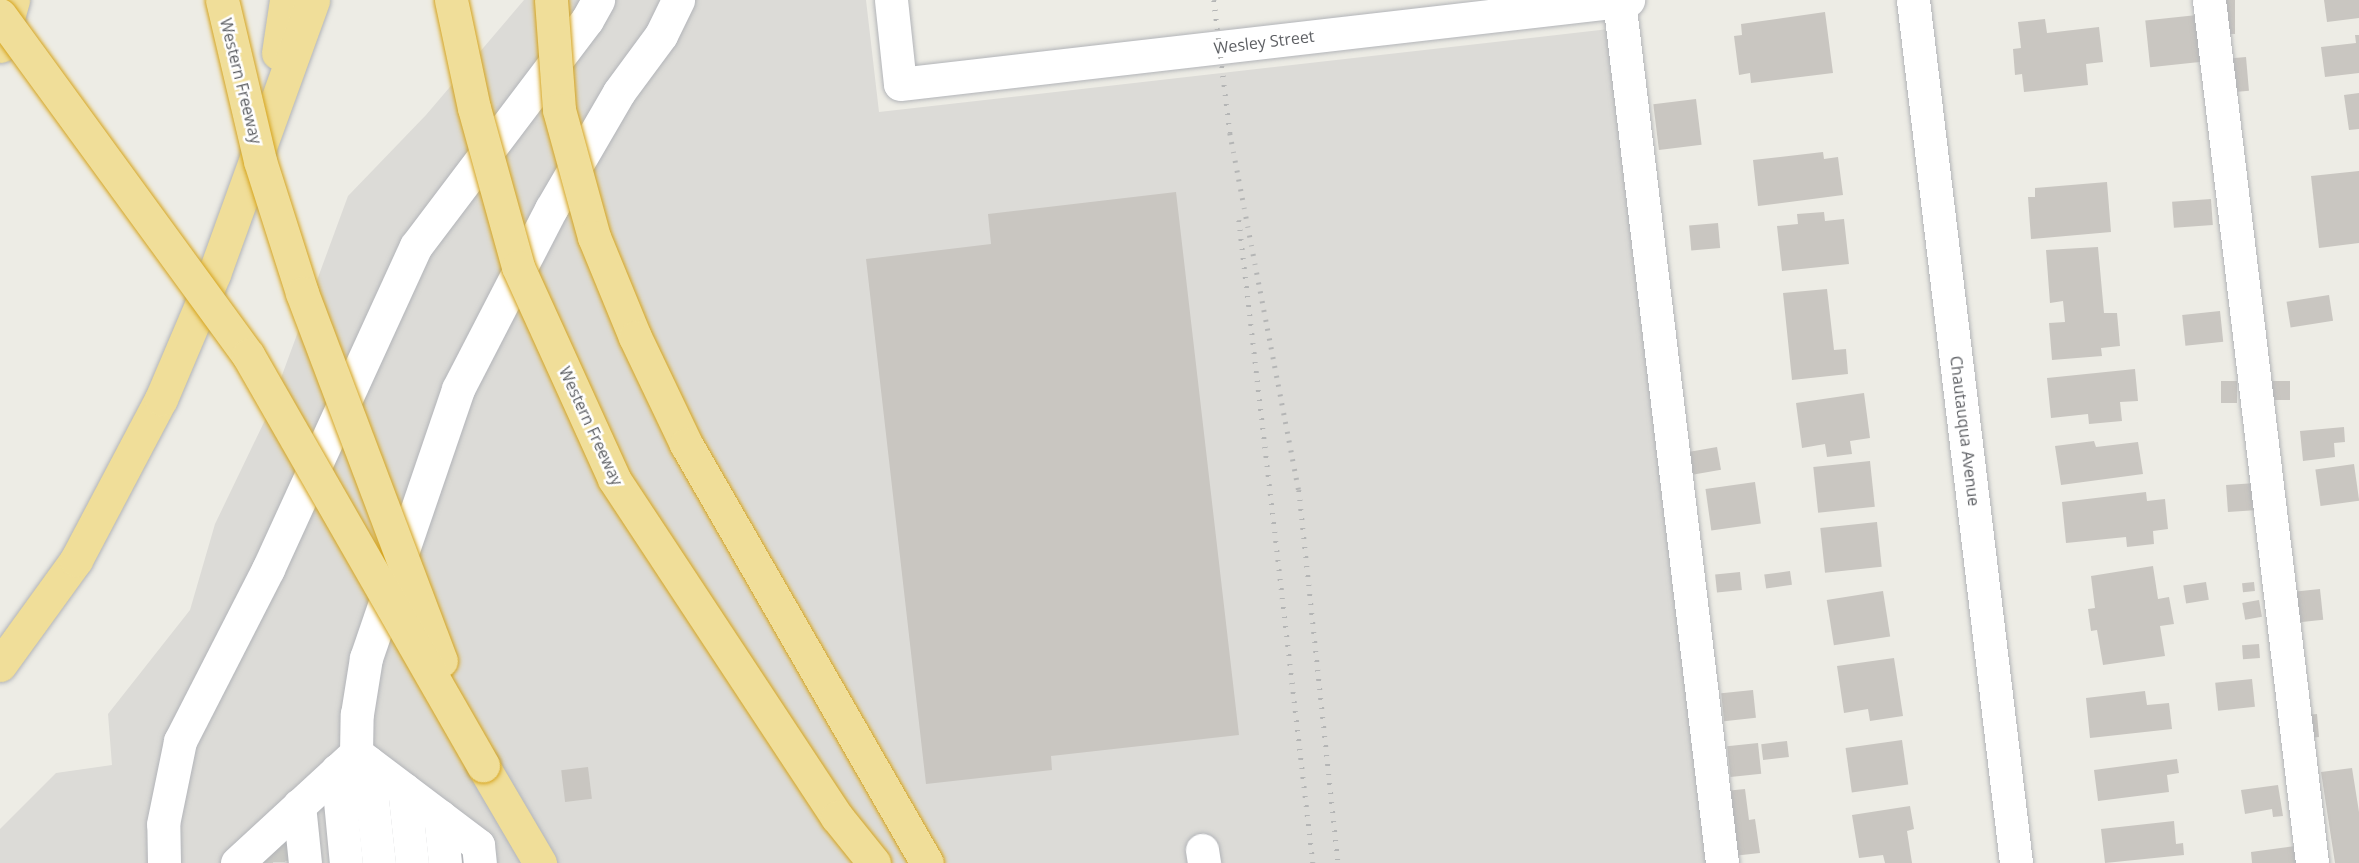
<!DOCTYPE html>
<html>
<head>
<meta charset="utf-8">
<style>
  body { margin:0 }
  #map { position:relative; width:2359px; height:863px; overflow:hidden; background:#edece5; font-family:"Open Sans",sans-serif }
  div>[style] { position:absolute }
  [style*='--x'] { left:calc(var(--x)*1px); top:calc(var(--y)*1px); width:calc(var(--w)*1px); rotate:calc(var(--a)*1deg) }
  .industrial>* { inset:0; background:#dcdbd7 }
  .building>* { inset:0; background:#c9c6c1; transform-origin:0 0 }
  .minor-tunnel>* { height:33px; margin-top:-16.5px; transform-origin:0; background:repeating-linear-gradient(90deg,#c9c9c4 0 33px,transparent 0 49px) }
  .roads { filter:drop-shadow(0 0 2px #b2b4b8) drop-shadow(0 0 2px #b2b4b8) }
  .minor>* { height:33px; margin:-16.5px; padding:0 16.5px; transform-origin:16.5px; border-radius:16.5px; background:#fff }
  .highway>* { height:33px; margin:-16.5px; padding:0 16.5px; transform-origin:16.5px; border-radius:16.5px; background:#f0de99 }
  .rail>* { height:4.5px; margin-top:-2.25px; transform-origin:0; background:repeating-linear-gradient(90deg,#b4b5b5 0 1.5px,transparent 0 9.5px) }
  .bridges { filter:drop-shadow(0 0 2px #d6a41c) drop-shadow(0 0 2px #d6a41c) }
  .highway-bridge>* { height:33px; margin:-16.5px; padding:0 16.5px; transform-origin:16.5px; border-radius:16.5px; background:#f0de99 }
  span { translate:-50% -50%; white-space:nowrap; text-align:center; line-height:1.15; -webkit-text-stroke:5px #fff; paint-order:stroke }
  .street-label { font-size:16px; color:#5d5f63 }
</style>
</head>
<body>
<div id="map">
  <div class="industrial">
    <div style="clip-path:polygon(524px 0,866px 0,879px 112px,1609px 29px,1712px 863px,0 863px,0 829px,56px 773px,112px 765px,108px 714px,190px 610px,215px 524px,267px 416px,348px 196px,426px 115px)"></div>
  </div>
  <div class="building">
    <div style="left:2221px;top:0;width:14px;height:34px"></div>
    <div style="clip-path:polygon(2324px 0,2359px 0,2359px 18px,2327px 22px)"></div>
    <div style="clip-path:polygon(1825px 12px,1833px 73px,1751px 83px,1750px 73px,1739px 75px,1734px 36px,1742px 35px,1741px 24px)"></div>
    <div style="left:2197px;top:15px;width:47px;height:52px;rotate:84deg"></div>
    <div style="clip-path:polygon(2045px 19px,2047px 33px,2099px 27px,2103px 62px,2086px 64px,2088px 85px,2024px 92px,2022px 74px,2015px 75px,2013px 49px,2021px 48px,2018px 22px)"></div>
    <div style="clip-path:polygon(2355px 35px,2359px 35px,2359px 73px,2325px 77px,2321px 47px,2356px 43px)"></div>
    <div style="left:2246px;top:57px;width:34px;height:14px;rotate:85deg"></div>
    <div style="clip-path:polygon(2359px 93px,2359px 129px,2349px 130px,2344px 95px)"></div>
    <div style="left:1696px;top:99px;width:46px;height:43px;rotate:83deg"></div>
    <div style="clip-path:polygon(1823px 152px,1824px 159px,1838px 157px,1843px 195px,1758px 206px,1753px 160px)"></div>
    <div style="clip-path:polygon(2359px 171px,2359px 243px,2319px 248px,2311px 176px)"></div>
    <div style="clip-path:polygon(2107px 182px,2111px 232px,2031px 239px,2028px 197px,2035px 197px,2035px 188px)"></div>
    <div style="clip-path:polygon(1176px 192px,1239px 735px,1051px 756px,1052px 770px,926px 784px,866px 259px,991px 244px,988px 214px)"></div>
    <div style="left:2211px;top:199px;width:26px;height:39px;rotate:86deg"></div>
    <div style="clip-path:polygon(1824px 212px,1825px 221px,1844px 219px,1849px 264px,1782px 271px,1777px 226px,1798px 224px,1797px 214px)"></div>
    <div style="left:1718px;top:223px;width:25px;height:29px;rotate:85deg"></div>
    <div style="clip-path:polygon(2098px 247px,2104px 313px,2117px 313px,2120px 346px,2101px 348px,2102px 356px,2052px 360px,2049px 323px,2065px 322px,2063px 301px,2050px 303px,2046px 250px)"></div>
    <div style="clip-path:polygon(1827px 289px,1834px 350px,1846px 349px,1848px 374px,1792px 380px,1783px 293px)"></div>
    <div style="left:2329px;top:295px;width:26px;height:43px;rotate:81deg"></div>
    <div style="left:2220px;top:311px;width:31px;height:38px;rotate:84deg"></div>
    <div style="clip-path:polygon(2135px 369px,2138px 401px,2120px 402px,2122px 421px,2089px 424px,2088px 414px,2051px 418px,2047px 378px)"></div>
    <div style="left:2221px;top:381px;width:16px;height:22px"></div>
    <div style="left:2290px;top:381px;width:19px;height:18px;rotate:90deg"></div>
    <div style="clip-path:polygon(1864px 393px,1870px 438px,1850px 441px,1852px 454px,1827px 457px,1825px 444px,1802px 448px,1796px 403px)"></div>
    <div style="clip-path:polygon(2344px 427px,2345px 442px,2334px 443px,2335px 457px,2303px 461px,2300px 431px)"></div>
    <div style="clip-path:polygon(2094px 441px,2096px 447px,2138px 442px,2143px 474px,2061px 485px,2055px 446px)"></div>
    <div style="left:1717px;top:447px;width:23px;height:29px;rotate:80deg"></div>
    <div style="left:1870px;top:461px;width:46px;height:57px;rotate:84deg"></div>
    <div style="left:2354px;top:464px;width:37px;height:39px;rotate:82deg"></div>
    <div style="left:1755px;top:482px;width:42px;height:50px;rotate:82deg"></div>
    <div style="left:2256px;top:483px;width:27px;height:30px;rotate:86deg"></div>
    <div style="clip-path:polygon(2146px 492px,2147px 501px,2165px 499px,2168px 529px,2153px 531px,2154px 544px,2127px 547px,2126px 537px,2066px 543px,2062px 502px)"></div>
    <div style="left:1877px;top:522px;width:45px;height:57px;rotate:84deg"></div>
    <div style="clip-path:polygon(2153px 566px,2158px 599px,2169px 597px,2174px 624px,2160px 626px,2165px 656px,2103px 665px,2097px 630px,2091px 631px,2088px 609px,2095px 608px,2091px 576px)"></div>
    <div style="left:1790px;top:571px;width:14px;height:26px;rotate:82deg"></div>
    <div style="left:1740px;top:572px;width:18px;height:25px;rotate:84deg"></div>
    <div style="left:2206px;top:582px;width:18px;height:23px;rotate:81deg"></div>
    <div style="left:2254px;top:582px;width:9px;height:12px;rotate:84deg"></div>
    <div style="left:2320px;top:589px;width:31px;height:31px;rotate:84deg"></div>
    <div style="left:1883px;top:591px;width:46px;height:57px;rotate:81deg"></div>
    <div style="left:2259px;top:600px;width:17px;height:17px;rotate:80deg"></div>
    <div style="left:2259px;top:644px;width:14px;height:17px;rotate:86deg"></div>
    <div style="clip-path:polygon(1894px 658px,1903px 716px,1870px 721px,1868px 709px,1844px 713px,1837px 666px)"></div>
    <div style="left:2252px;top:679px;width:28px;height:37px;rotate:84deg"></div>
    <div style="left:1753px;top:690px;width:28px;height:32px;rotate:84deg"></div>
    <div style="clip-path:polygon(2145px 691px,2147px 705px,2169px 703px,2172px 729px,2090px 738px,2086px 698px)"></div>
    <div style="left:2317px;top:714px;width:23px;height:14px;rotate:85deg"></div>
    <div style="left:1902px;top:740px;width:45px;height:57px;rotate:82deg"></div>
    <div style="left:1787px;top:741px;width:16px;height:26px;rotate:83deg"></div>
    <div style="left:1758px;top:743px;width:31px;height:31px;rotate:84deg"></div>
    <div style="clip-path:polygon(2177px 759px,2179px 773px,2167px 775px,2169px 792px,2098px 801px,2094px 770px)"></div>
    <div style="left:588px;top:767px;width:32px;height:27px;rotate:83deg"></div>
    <div style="clip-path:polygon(2352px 768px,2359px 812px,2359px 863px,2335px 863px,2321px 772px)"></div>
    <div style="clip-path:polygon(2278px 785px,2283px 816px,2273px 817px,2272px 809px,2245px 814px,2241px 790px)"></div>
    <div style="clip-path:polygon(1745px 789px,1749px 820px,1755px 819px,1760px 853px,1733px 856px,1725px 791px)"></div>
    <div style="clip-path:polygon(1910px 806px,1914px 829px,1907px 831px,1912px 863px,1885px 863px,1883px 855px,1859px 858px,1852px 815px)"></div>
    <div style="clip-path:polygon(2174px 821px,2176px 844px,2183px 843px,2184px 855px,2105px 863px,2101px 829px)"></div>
    <div style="clip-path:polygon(2295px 846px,2297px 863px,2252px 863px,2251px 852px)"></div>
  </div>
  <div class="minor-tunnel">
    <div style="--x:272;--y:829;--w:34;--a:85"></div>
  </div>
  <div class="roads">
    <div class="minor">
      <div style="--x:891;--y:0;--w:84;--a:83.9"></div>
      <div style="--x:900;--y:84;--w:733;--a:-6.58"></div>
      <div style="--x:1619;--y:0;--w:869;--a:83.19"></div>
      <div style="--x:1913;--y:0;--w:869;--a:83.19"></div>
      <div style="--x:2209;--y:0;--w:869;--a:83.19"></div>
      <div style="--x:356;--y:753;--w:153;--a:37"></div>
      <div style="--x:478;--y:845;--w:18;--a:84"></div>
      <div style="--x:368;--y:762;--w:102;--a:83.8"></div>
      <div style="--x:337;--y:770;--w:93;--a:84.5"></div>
      <div style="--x:404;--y:789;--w:74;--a:83.8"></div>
      <div style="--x:299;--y:805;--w:58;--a:84.1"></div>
      <div style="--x:440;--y:816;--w:47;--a:83.9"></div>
      <div style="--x:1202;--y:850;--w:13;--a:81"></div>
      <div style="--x:164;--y:863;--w:39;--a:-91"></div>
      <div style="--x:163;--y:824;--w:85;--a:-78.4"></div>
      <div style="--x:180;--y:741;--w:193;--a:-62.9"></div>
      <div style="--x:268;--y:569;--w:355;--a:-65.4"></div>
      <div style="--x:416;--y:246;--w:283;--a:-52.9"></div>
      <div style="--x:587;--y:20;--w:23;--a:-61"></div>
      <div style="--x:237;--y:863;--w:162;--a:-42.7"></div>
      <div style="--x:356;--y:753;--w:39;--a:-89"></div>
      <div style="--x:357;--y:714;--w:57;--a:-80.9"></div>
      <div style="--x:366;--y:658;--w:284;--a:-71.1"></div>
      <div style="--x:458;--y:389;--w:203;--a:-62.7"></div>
      <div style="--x:551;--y:209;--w:135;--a:-59.8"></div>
      <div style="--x:619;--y:92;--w:71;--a:-53.6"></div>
      <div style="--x:661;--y:35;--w:39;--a:-64"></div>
    </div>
    <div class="highway">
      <div style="--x:0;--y:46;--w:48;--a:-74.2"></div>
      <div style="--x:278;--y:53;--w:54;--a:-81.4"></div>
      <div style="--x:0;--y:665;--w:130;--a:-54.1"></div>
      <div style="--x:76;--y:560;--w:182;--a:-62.2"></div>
      <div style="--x:161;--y:399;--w:136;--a:-67"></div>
      <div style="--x:214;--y:274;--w:291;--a:-70.1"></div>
      <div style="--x:483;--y:766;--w:113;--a:59.6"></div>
    </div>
  </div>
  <div class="rail">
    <div style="--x:1214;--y:0;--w:134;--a:83.1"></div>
    <div style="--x:1230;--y:133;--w:364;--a:79.1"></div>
    <div style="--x:1299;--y:490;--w:375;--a:84"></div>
    <div style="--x:1239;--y:220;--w:647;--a:83.43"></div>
  </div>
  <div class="bridges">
    <div class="highway-bridge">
      <div style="--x:222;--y:0;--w:165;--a:76.7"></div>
      <div style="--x:260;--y:161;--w:139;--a:72.3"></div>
      <div style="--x:302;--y:293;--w:393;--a:69.3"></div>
      <div style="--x:451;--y:0;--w:110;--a:78"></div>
      <div style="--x:474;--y:108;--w:165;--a:74.5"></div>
      <div style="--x:518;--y:267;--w:233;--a:65.6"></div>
      <div style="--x:614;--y:479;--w:405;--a:56.6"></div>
      <div style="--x:837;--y:817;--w:59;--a:51.2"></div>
      <div style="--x:551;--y:0;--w:110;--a:85.8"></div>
      <div style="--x:559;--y:110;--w:132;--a:74.6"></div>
      <div style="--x:594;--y:237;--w:108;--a:67.7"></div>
      <div style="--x:635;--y:337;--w:119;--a:64.5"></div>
      <div style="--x:686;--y:444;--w:483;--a:60.1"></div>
      <div style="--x:0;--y:15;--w:421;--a:53.9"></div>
      <div style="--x:248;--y:355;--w:473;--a:60.2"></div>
    </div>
  </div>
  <div class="street-label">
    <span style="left:1264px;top:42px;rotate:-7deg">Wesley Street</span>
    <span style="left:241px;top:81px;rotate:76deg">Western Freeway</span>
    <span style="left:591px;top:426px;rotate:65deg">Western Freeway</span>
    <span style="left:1965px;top:431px;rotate:83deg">Chautauqua Avenue</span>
  </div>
</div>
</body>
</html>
